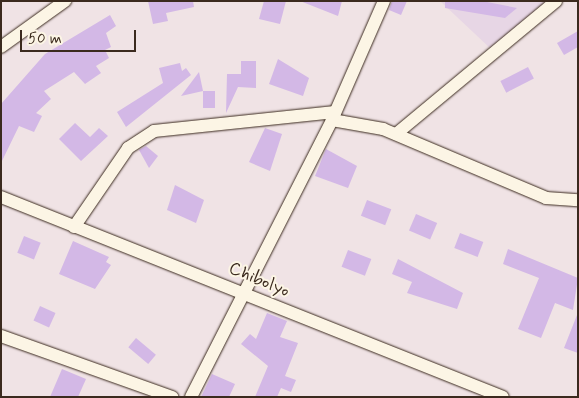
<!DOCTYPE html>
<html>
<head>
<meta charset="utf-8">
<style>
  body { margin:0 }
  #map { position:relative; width:579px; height:398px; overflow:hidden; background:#f0e3e5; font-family:Mynerve,sans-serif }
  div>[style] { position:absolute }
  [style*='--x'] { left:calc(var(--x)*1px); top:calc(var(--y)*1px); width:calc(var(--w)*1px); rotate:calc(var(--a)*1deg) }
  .built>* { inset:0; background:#e7d6e5 }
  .building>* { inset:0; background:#d3b8e6; transform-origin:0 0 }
  .roads { filter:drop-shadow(0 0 1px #3b2a1e) drop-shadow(0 0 1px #3b2a1e) }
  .street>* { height:12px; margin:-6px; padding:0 6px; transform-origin:6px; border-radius:6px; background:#fcf5e5 }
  span { translate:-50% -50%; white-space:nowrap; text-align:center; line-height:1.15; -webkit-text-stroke:4px #fcf5e5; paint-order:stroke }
  .street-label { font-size:18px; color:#3b2a1e }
  .frame { position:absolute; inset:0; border:2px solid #3b2a1e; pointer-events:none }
  .scale { position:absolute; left:20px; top:30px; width:116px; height:22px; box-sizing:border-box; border:2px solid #3b2a1e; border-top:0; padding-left:6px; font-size:15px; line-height:18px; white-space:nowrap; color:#3b2a1e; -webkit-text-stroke:4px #fcf5e5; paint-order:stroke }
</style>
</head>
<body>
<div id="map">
  <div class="built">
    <div style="clip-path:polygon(440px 1px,554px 1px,491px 49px)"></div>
  </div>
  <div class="building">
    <div style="clip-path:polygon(148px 1px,193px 1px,194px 7px,166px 13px,168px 21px,153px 24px)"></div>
    <div style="clip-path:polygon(264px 1px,286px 1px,280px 24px,259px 19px)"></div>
    <div style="clip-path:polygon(300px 1px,342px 1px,338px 16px)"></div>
    <div style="clip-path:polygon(392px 1px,407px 1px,401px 15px,389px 10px)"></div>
    <div style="clip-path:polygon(445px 1px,482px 1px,517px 8px,505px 18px,445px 8px)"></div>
    <div style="clip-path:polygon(110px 15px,116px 26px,106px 33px,111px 47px,105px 50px,109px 58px,96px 66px,101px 73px,85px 84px,74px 72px,44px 91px,51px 99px,36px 113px,42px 116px,34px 132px,19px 126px,1px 163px,1px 104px,45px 54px)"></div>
    <div style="clip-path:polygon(578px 31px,578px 47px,564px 55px,557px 43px)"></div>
    <div style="clip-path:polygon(278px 59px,309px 78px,303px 96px,269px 84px)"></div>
    <div style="clip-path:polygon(241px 61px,256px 61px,256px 88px,238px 87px,226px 113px,227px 74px,241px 74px)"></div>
    <div style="clip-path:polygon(180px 63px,182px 71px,186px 68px,191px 75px,126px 127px,117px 112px,163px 83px,159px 68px)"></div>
    <div style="left:528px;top:67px;width:13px;height:31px;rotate:63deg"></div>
    <div style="clip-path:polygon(199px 72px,203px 91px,181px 96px)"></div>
    <div style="left:203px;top:91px;width:12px;height:17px"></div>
    <div style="clip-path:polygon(75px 123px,90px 137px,99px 128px,108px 136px,81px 161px,59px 139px)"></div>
    <div style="clip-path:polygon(265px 128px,282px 134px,270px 171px,249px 162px)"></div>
    <div style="clip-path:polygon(146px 146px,158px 156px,149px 168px,139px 150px)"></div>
    <div style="clip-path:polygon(326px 149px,357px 166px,348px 188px,315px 176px)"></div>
    <div style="clip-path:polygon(175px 185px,204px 200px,196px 223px,167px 210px)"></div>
    <div style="left:367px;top:200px;width:26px;height:17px;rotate:21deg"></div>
    <div style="left:416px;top:214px;width:23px;height:18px;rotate:23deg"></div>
    <div style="left:460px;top:233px;width:25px;height:16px;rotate:21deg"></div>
    <div style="left:24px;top:236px;width:18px;height:18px;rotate:22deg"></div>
    <div style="clip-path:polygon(73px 241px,109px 257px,106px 262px,111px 265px,95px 289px,59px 274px)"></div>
    <div style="clip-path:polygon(508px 249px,578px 278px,573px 310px,555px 303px,541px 338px,518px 329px,539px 278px,503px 264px)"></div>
    <div style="left:348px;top:250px;width:25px;height:18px;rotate:21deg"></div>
    <div style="clip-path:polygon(398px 259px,463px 293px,457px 309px,407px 293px,412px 282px,392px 274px)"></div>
    <div style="left:40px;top:306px;width:17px;height:16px;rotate:24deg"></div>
    <div style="clip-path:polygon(267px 313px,287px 321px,280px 337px,298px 343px,285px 376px,296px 380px,291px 392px,281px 388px,277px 397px,255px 397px,268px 366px,241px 344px,250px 334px,256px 339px)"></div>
    <div style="clip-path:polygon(577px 315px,578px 315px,578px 353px,564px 348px)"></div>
    <div style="left:136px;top:338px;width:26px;height:12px;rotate:40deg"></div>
    <div style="clip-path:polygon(62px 369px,86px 379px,78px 397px,50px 397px)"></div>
    <div style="clip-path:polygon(212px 374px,235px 384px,229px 397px,201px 397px)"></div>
  </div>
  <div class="roads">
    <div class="street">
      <div style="--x:1;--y:47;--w:79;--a:-35.7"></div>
      <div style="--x:332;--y:120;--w:52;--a:10"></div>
      <div style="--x:383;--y:129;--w:177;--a:22.9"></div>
      <div style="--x:546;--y:198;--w:32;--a:4"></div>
      <div style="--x:396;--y:134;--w:208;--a:-39.7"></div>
      <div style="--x:1;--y:197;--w:540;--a:21.72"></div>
      <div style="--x:74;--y:227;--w:96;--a:-55.6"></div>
      <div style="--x:128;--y:148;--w:31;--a:-33"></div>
      <div style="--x:154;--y:131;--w:182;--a:-6"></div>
      <div style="--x:1;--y:336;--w:182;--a:19.6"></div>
      <div style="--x:191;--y:397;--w:311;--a:-63"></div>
      <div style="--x:332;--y:120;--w:130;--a:-66.4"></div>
    </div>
  </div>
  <div class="street-label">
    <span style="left:259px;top:280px;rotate:23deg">Chibolyo</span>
  </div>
  <div class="frame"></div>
  <div class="scale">50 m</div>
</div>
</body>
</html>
